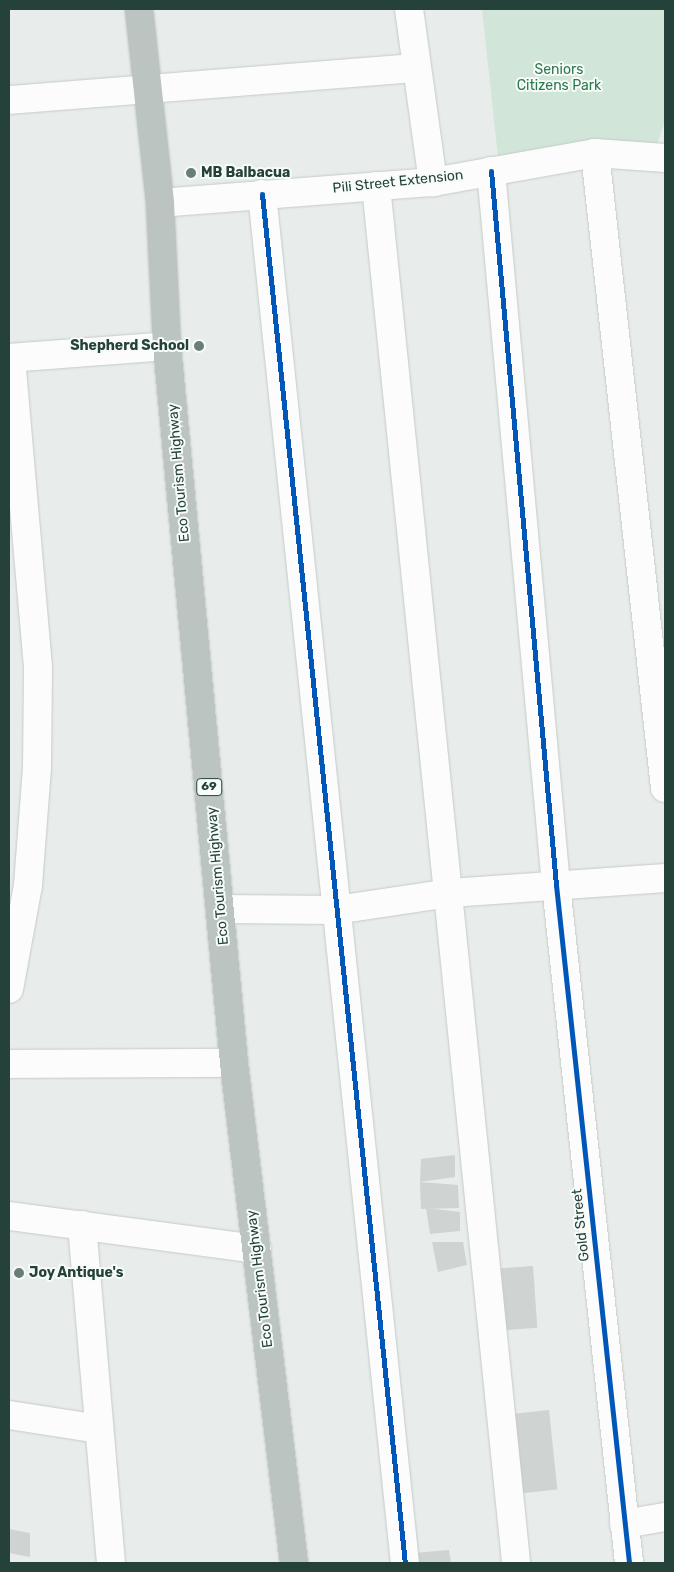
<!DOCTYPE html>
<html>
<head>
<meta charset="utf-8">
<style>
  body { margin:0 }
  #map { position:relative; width:674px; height:1572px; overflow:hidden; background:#e8edeb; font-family:Rubik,sans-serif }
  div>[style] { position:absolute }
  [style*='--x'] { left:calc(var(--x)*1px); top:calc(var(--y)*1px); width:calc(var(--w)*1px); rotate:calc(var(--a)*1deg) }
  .green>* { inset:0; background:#d1e6d8 }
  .building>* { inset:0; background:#cfd4d2; transform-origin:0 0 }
  .roads { filter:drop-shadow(0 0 1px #c5cac8) drop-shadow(0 0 1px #c5cac8) }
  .minor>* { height:28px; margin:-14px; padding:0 14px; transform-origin:14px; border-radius:14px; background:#fcfcfc }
  .highway>* { height:28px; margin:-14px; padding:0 14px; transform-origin:14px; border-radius:14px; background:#bcc4c2 }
  .cycleway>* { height:5px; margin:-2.5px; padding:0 2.5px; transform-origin:2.5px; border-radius:2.5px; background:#0057b8 }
  .dots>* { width:14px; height:14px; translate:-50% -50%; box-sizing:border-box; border:2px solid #f7fbf9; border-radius:50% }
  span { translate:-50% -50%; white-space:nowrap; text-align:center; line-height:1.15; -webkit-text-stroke:4px #f7fbf9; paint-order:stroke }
  .shield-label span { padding:1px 4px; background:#f7fbf9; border:1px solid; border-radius:4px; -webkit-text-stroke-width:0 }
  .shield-label { font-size:12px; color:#24423a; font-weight:700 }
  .park-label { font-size:14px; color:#2d7a4b }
  .poi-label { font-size:14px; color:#24423a; font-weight:700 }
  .left { translate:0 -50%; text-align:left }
  .right { translate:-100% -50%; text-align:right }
  .street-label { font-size:14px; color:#24423a }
  .frame { position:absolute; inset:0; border:10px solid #24423a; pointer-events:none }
</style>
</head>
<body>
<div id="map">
  <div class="green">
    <div style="clip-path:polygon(482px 9px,665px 9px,665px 121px,656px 147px,498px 158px)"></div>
  </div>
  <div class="building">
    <div style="clip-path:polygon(455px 1155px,455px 1177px,420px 1182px,421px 1159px)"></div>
    <div style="clip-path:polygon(420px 1182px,458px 1185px,459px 1208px,421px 1209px)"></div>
    <div style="clip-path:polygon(426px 1208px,460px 1212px,460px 1231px,430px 1234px)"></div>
    <div style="clip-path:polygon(432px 1242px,463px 1242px,467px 1265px,438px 1272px)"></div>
    <div style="left:533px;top:1266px;width:62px;height:37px;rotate:86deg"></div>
    <div style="left:549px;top:1410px;width:80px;height:35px;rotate:84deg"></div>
    <div style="clip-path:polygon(9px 1529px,30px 1533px,30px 1557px,9px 1553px)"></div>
    <div style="clip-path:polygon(449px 1550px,451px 1563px,416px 1563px,414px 1553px)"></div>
  </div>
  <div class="roads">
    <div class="minor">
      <div style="--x:409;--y:9;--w:175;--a:82.1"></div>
      <div style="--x:9;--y:100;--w:409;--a:-4.5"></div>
      <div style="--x:595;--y:153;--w:639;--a:83.71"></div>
      <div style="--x:491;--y:171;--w:717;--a:84.8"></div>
      <div style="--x:556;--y:885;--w:682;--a:83.85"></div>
      <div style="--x:376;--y:186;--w:1384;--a:84.19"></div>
      <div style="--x:262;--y:194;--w:1376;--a:84.04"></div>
      <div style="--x:160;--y:203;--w:274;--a:-4.4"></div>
      <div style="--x:433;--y:182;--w:165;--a:-10.1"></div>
      <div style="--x:595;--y:153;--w:70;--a:4.1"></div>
      <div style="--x:9;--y:358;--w:158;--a:-4.3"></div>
      <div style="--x:221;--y:909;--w:115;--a:0.5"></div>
      <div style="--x:336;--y:910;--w:115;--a:-8.5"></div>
      <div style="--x:450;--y:893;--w:216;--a:-4"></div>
      <div style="--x:9;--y:989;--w:106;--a:-79.6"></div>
      <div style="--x:28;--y:885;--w:118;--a:-85.6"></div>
      <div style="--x:37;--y:767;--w:100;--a:-89.4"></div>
      <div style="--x:38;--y:667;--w:310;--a:-95"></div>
      <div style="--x:9;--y:1064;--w:225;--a:-0.3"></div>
      <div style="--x:9;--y:1216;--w:250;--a:7.6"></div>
      <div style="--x:82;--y:1225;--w:339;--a:85.1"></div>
      <div style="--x:9;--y:1415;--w:91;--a:8.8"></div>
      <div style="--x:624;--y:1524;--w:42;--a:-9.7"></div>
    </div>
    <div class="highway">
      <div style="--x:139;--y:9;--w:195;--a:83.8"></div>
      <div style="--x:160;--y:203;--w:143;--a:87.2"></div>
      <div style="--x:167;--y:346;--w:720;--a:84.66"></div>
      <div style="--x:234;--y:1063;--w:504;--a:83.16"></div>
    </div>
  </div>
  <div class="cycleway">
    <div style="--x:491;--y:171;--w:717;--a:84.8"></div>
    <div style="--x:556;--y:885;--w:682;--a:83.85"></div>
    <div style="--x:262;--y:194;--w:1376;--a:84.04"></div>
  </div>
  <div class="dots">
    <div style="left:191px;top:173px;background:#697e78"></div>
    <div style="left:199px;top:346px;background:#697e78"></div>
    <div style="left:19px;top:1273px;background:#697e78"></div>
  </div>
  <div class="shield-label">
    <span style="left:209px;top:787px">69</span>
  </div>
  <div class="park-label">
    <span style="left:559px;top:78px">Seniors<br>Citizens Park</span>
  </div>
  <div class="poi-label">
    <span class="left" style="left:201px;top:173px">MB Balbacua</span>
    <span class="right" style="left:189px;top:346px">Shepherd School</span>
    <span class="left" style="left:29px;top:1273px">Joy Antique's</span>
  </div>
  <div class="street-label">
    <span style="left:398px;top:182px;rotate:-6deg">Pili Street Extension</span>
    <span style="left:179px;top:473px;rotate:-95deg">Eco Tourism Highway</span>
    <span style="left:218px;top:876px;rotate:-95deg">Eco Tourism Highway</span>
    <span style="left:581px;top:1225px;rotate:-96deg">Gold Street</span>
    <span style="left:260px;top:1279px;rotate:-97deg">Eco Tourism Highway</span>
  </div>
  <div class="frame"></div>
</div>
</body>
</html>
